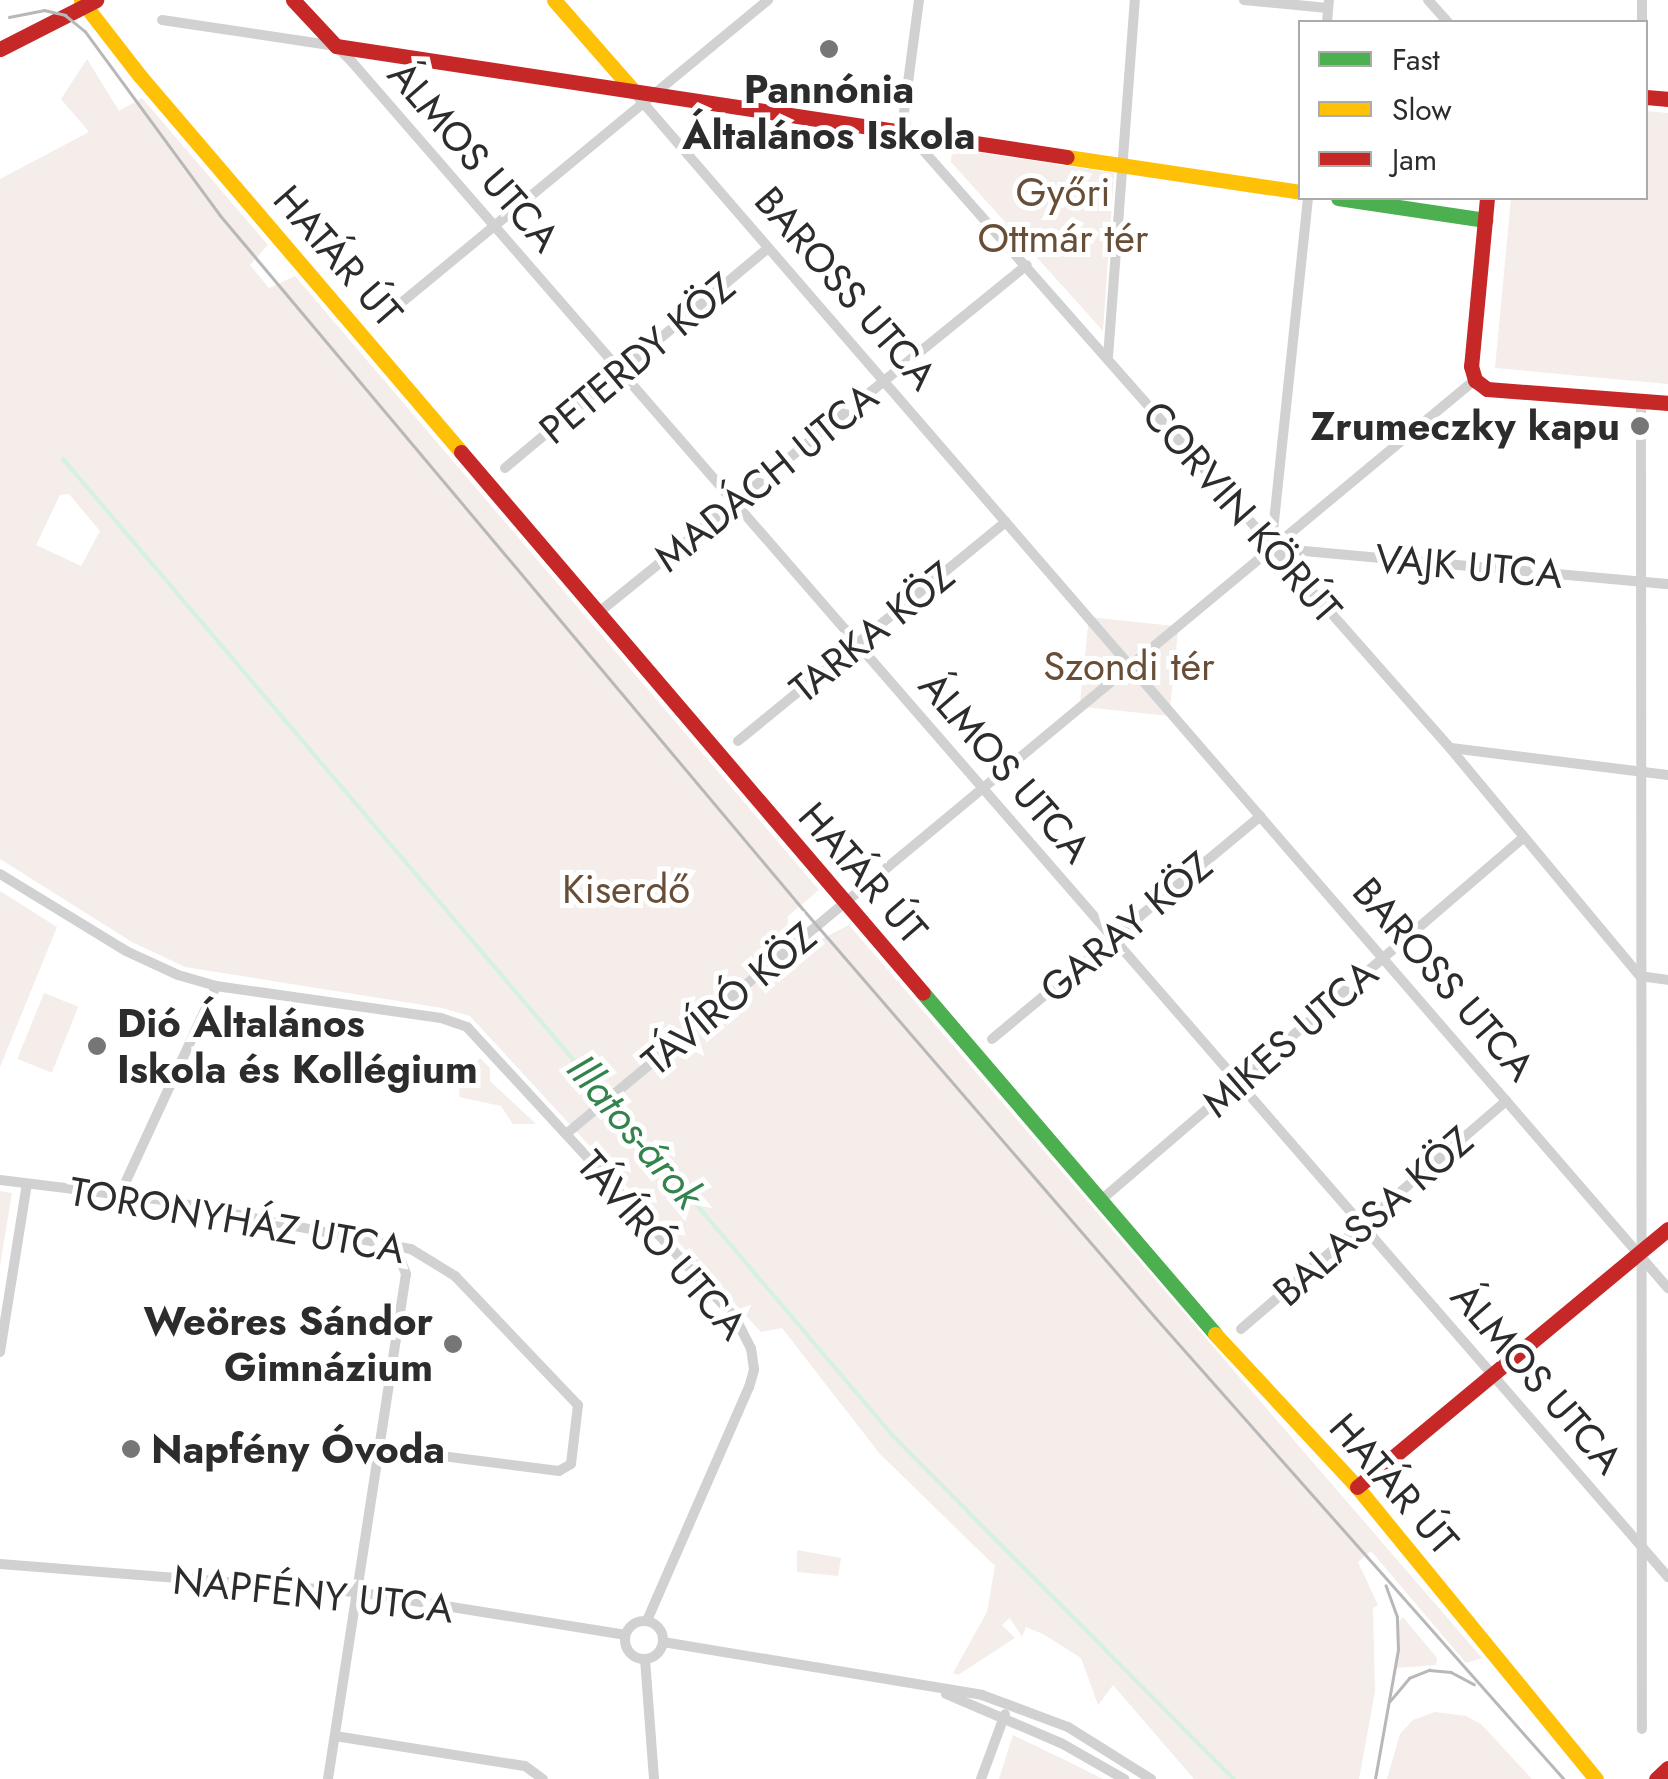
<!DOCTYPE html>
<html>
<head>
<meta charset="utf-8">
<style>
  body { margin:0 }
  #map { position:relative; width:1668px; height:1779px; overflow:hidden; background:#fff; font-family:Jost,sans-serif }
  div>[style] { position:absolute }
  [style*='--x'] { left:calc(var(--x)*1px); top:calc(var(--y)*1px); width:calc(var(--w)*1px); rotate:calc(var(--a)*1deg) }
  .green>* { inset:0; background:#f4edea; transform-origin:0 0 }
  .stream>* { height:4px; margin:-2px; padding:0 2px; transform-origin:2px; border-radius:2px; background:#d4f2de }
  .street>* { height:10px; margin:-5px; padding:0 5px; transform-origin:5px; border-radius:5px; background:#d1d1d1 }
  .street>.ring { margin:-5px; padding:0; box-sizing:content-box; background:none; border:10px solid #d1d1d1; border-radius:50% }
  .fast>* { height:15px; margin:-7.5px; padding:0 7.5px; transform-origin:7.5px; border-radius:7.5px; background:#4caf50 }
  .slow>* { height:15px; margin:-7.5px; padding:0 7.5px; transform-origin:7.5px; border-radius:7.5px; background:#ffc107 }
  .jam>* { height:15px; margin:-7.5px; padding:0 7.5px; transform-origin:7.5px; border-radius:7.5px; background:#c62828 }
  .tram>* { height:2.5px; margin:-1.25px; padding:0 1.25px; transform-origin:1.25px; border-radius:1.25px; background:#b8b8b8 }
  .dots>* { width:28px; height:28px; translate:-50% -50%; box-sizing:border-box; border:5px solid #fff; border-radius:50% }
  span { translate:-50% -50%; white-space:nowrap; text-align:center; line-height:1.15; -webkit-text-stroke:10px #fff; paint-order:stroke }
  .poi-label { font-size:40px; color:#2c2c2c; font-weight:700 }
  .right { translate:-100% -50%; text-align:right }
  .left { translate:0 -50%; text-align:left }
  .street-label { font-size:40px; color:#2c2c2c }
  .park-label { font-size:40px; color:#694e37 }
  .water-label { font-size:42px; color:#32844c; font-style:italic }
  .legend { position:absolute; left:1298px; top:20px; width:350px; height:180px; box-sizing:border-box; background:#fff; border:2px solid #ababab; margin:0; padding:12px 18px; list-style:none; font-size:30px; color:#2c2c2c }
  .legend li { display:flex; align-items:center; gap:20px; height:50px }
  .legend b { width:50px; border:2px solid #ababab }
</style>
</head>
<body>
<div id="map">
  <div class="green">
    <div style="clip-path:polygon(evenodd,87px 59px,119px 111px,142px 98px,268px 245px,250px 265px,269px 288px,295px 276px,819px 890px,788px 916px,787px 937px,800px 950px,849px 925px,1482px 1658px,1466px 1663px,1371px 1551px,1358px 1562px,1378px 1605px,1373px 1608px,1375px 1692px,1359px 1779px,1194px 1779px,1113px 1685px,1098px 1705px,1081px 1658px,1043px 1634px,1026px 1627px,1022px 1637px,1010px 1618px,1002px 1625px,1015px 1638px,958px 1675px,953px 1673px,987px 1612px,995px 1566px,880px 1454px,782px 1328px,761px 1332px,470px 1016px,442px 1008px,185px 967px,132px 942px,0 859px,0 179px,89px 132px,61px 99px,87px 59px,69px 494px,100px 531px,81px 566px,36px 545px,60px 495px,69px 494px)"></div>
    <div style="clip-path:polygon(1646px 111px,1668px 113px,1668px 384px,1495px 368px,1511px 198px,1646px 198px)"></div>
    <div style="clip-path:polygon(956px 149px,1114px 173px,1103px 331px,951px 162px,952px 152px)"></div>
    <div style="left:1089px;top:617px;width:90px;height:90px;rotate:6deg"></div>
    <div style="clip-path:polygon(0 891px,57px 927px,0 1067px)"></div>
    <div style="left:44px;top:993px;width:37px;height:71px;rotate:22deg"></div>
    <div style="clip-path:polygon(480px 1058px,490px 1068px,490px 1081px,536px 1124px,513px 1124px,501px 1106px,459px 1097px,460px 1081px)"></div>
    <div style="clip-path:polygon(0 1191px,12px 1193px,0 1266px)"></div>
    <div style="clip-path:polygon(797px 1550px,841px 1558px,838px 1576px,797px 1572px)"></div>
    <div style="clip-path:polygon(1403px 1617px,1437px 1658px,1436px 1665px,1397px 1668px,1398px 1622px)"></div>
    <div style="clip-path:polygon(1435px 1712px,1466px 1716px,1481px 1724px,1532px 1779px,1387px 1779px,1400px 1734px,1413px 1720px)"></div>
    <div style="clip-path:polygon(1013px 1735px,1067px 1761px,1103px 1779px,999px 1779px)"></div>
  </div>
  <div class="stream">
    <div style="--x:63;--y:459;--w:1283;--a:49.65"></div>
    <div style="--x:894;--y:1437;--w:482;--a:45.2"></div>
  </div>
  <div class="street">
    <div style="--x:919;--y:0;--w:113;--a:97.6"></div>
    <div style="--x:904;--y:112;--w:20;--a:81"></div>
    <div style="--x:907;--y:132;--w:821;--a:48.6"></div>
    <div style="--x:1450;--y:748;--w:297;--a:50.2"></div>
    <div style="--x:1640;--y:976;--w:28;--a:8"></div>
    <div style="--x:1244;--y:0;--w:84;--a:5.4"></div>
    <div style="--x:1428;--y:0;--w:30;--a:48"></div>
    <div style="--x:162;--y:20;--w:176;--a:8.5"></div>
    <div style="--x:336;--y:46;--w:23;--a:45"></div>
    <div style="--x:352;--y:62;--w:2007;--a:49.02"></div>
    <div style="--x:1327;--y:22;--w:22;--a:-85"></div>
    <div style="--x:1642;--y:22;--w:22;--a:-90"></div>
    <div style="--x:632;--y:90;--w:1584;--a:49.15"></div>
    <div style="--x:1308;--y:198;--w:352;--a:96"></div>
    <div style="--x:1271;--y:548;--w:399;--a:5.2"></div>
    <div style="--x:378;--y:322;--w:506;--a:-39.54"></div>
    <div style="--x:1108;--y:357;--w:358;--a:-85.7"></div>
    <div style="--x:1641;--y:419;--w:19;--a:-90"></div>
    <div style="--x:1641;--y:433;--w:1296;--a:89.96"></div>
    <div style="--x:505;--y:468;--w:343;--a:-39.9"></div>
    <div style="--x:598;--y:613;--w:552;--a:-39.05"></div>
    <div style="--x:738;--y:741;--w:346;--a:-39.3"></div>
    <div style="--x:1451;--y:748;--w:219;--a:7.1"></div>
    <div style="--x:0;--y:874;--w:148;--a:31.4"></div>
    <div style="--x:126;--y:951;--w:57;--a:24.8"></div>
    <div style="--x:178;--y:975;--w:40;--a:16"></div>
    <div style="--x:216;--y:986;--w:227;--a:8.1"></div>
    <div style="--x:441;--y:1018;--w:28;--a:19"></div>
    <div style="--x:467;--y:1027;--w:397;--a:47.3"></div>
    <div style="--x:736;--y:1319;--w:33;--a:63"></div>
    <div style="--x:751;--y:1348;--w:22;--a:82"></div>
    <div style="--x:754;--y:1370;--w:18;--a:106"></div>
    <div style="--x:749;--y:1387;--w:255;--a:113.6"></div>
    <div style="--x:992;--y:1039;--w:349;--a:-39.7"></div>
    <div style="--x:566;--y:1134;--w:1181;--a:-39.68"></div>
    <div style="--x:0;--y:1180;--w:164;--a:7"></div>
    <div style="--x:163;--y:1200;--w:253;--a:11.2"></div>
    <div style="--x:411;--y:1249;--w:52;--a:31.5"></div>
    <div style="--x:455;--y:1276;--w:178;--a:46.4"></div>
    <div style="--x:578;--y:1405;--w:59;--a:96.8"></div>
    <div style="--x:571;--y:1464;--w:14;--a:150"></div>
    <div style="--x:559;--y:1471;--w:180;--a:-172.7"></div>
    <div style="--x:120;--y:1194;--w:229;--a:-65.2"></div>
    <div style="--x:1101;--y:1200;--w:557;--a:-40.63"></div>
    <div style="--x:1241;--y:1329;--w:350;--a:-40.7"></div>
    <div style="--x:0;--y:1352;--w:170;--a:-80.9"></div>
    <div style="--x:0;--y:1564;--w:359;--a:4.5"></div>
    <div style="--x:358;--y:1592;--w:270;--a:9.1"></div>
    <div class="ring" style="left:625px;top:1621px;width:28px;height:28px"></div>
    <div style="--x:663;--y:1642;--w:323;--a:9.4"></div>
    <div style="--x:982;--y:1695;--w:92;--a:20.4"></div>
    <div style="--x:1068;--y:1727;--w:98;--a:32.1"></div>
    <div style="--x:645;--y:1659;--w:120;--a:85.7"></div>
    <div style="--x:946;--y:1694;--w:125;--a:23.1"></div>
    <div style="--x:1061;--y:1743;--w:73;--a:29.7"></div>
    <div style="--x:335;--y:1736;--w:192;--a:9"></div>
    <div style="--x:525;--y:1766;--w:22;--a:36"></div>
    <div style="--x:328;--y:1779;--w:511;--a:-81.22"></div>
    <div style="--x:406;--y:1274;--w:31;--a:-111"></div>
    <div style="--x:981;--y:1779;--w:69;--a:-69.7"></div>
  </div>
  <div class="fast">
    <div style="--x:1338;--y:198;--w:149;--a:8.5"></div>
    <div style="--x:923;--y:993;--w:449;--a:49.4"></div>
  </div>
  <div class="slow">
    <div style="--x:81;--y:0;--w:96;--a:52.2"></div>
    <div style="--x:140;--y:76;--w:494;--a:49.5"></div>
    <div style="--x:554;--y:0;--w:117;--a:48.8"></div>
    <div style="--x:1067;--y:157;--w:236;--a:8.5"></div>
    <div style="--x:1215;--y:1334;--w:209;--a:47.1"></div>
    <div style="--x:1357;--y:1487;--w:377;--a:50.7"></div>
  </div>
  <div class="jam">
    <div style="--x:293;--y:0;--w:63;--a:46.9"></div>
    <div style="--x:336;--y:46;--w:739;--a:8.63"></div>
    <div style="--x:0;--y:49;--w:108;--a:-27"></div>
    <div style="--x:1646;--y:97;--w:22;--a:5"></div>
    <div style="--x:1487;--y:198;--w:169;--a:95.4"></div>
    <div style="--x:1471;--y:366;--w:15;--a:74"></div>
    <div style="--x:1475;--y:380;--w:15;--a:37"></div>
    <div style="--x:1487;--y:389;--w:182;--a:4.4"></div>
    <div style="--x:461;--y:452;--w:711;--a:49.5"></div>
    <div style="--x:1357;--y:1487;--w:404;--a:-39.7"></div>
    <div style="--x:1656;--y:1779;--w:16;--a:-43"></div>
  </div>
  <div class="tram">
    <div style="--x:9;--y:17;--w:36;--a:-11"></div>
    <div style="--x:44;--y:10;--w:22;--a:13"></div>
    <div style="--x:65;--y:15;--w:26;--a:39"></div>
    <div style="--x:85;--y:31;--w:228;--a:53.7"></div>
    <div style="--x:220;--y:215;--w:897;--a:49.97"></div>
    <div style="--x:797;--y:902;--w:549;--a:49.21"></div>
    <div style="--x:1156;--y:1318;--w:616;--a:48.49"></div>
    <div style="--x:1390;--y:1701;--w:30;--a:-50"></div>
    <div style="--x:1409;--y:1678;--w:22;--a:-22"></div>
    <div style="--x:1429;--y:1670;--w:22;--a:5"></div>
    <div style="--x:1451;--y:1672;--w:26;--a:28"></div>
    <div style="--x:1375;--y:1779;--w:131;--a:-79.9"></div>
    <div style="--x:1398;--y:1650;--w:33;--a:-92"></div>
    <div style="--x:1397;--y:1617;--w:33;--a:-110"></div>
  </div>
  <div class="dots">
    <div style="left:829px;top:49px;background:#767676"></div>
    <div style="left:1640px;top:426px;background:#767676"></div>
    <div style="left:97px;top:1046px;background:#767676"></div>
    <div style="left:453px;top:1344px;background:#767676"></div>
    <div style="left:131px;top:1449px;background:#767676"></div>
  </div>
  <div class="poi-label">
    <span style="left:829px;top:112px">Pannónia<br>Általános Iskola</span>
    <span class="right" style="left:1620px;top:426px">Zrumeczky kapu</span>
    <span class="left" style="left:117px;top:1046px">Dió Általános<br>Iskola és Kollégium</span>
    <span class="right" style="left:433px;top:1344px">Weöres Sándor<br>Gimnázium</span>
    <span class="left" style="left:151px;top:1449px">Napfény Óvoda</span>
  </div>
  <div class="street-label">
    <span style="left:474px;top:156px;rotate:49deg">ÁLMOS UTCA</span>
    <span style="left:338px;top:256px;rotate:49deg">HATÁR ÚT</span>
    <span style="left:846px;top:288px;rotate:49deg">BAROSS UTCA</span>
    <span style="left:637px;top:358px;rotate:-40deg">PETERDY KÖZ</span>
    <span style="left:766px;top:477px;rotate:-39deg">MADÁCH UTCA</span>
    <span style="left:1242px;top:512px;rotate:49deg">CORVIN KÖRÚT</span>
    <span style="left:1469px;top:566px;rotate:5deg">VAJK UTCA</span>
    <span style="left:872px;top:632px;rotate:-39deg">TARKA KÖZ</span>
    <span style="left:1005px;top:767px;rotate:49deg">ÁLMOS UTCA</span>
    <span style="left:863px;top:873px;rotate:49deg">HATÁR ÚT</span>
    <span style="left:1126px;top:927px;rotate:-40deg">GARAY KÖZ</span>
    <span style="left:1444px;top:979px;rotate:49deg">BAROSS UTCA</span>
    <span style="left:729px;top:999px;rotate:-40deg">TÁVÍRÓ KÖZ</span>
    <span style="left:1290px;top:1038px;rotate:-41deg">MIKES UTCA</span>
    <span style="left:1373px;top:1216px;rotate:-41deg">BALASSA KÖZ</span>
    <span style="left:237px;top:1220px;rotate:10deg">TORONYHÁZ UTCA</span>
    <span style="left:662px;top:1245px;rotate:49deg">TÁVÍRÓ UTCA</span>
    <span style="left:1537px;top:1378px;rotate:49deg">ÁLMOS UTCA</span>
    <span style="left:1394px;top:1484px;rotate:49deg">HATÁR ÚT</span>
    <span style="left:313px;top:1594px;rotate:6deg">NAPFÉNY UTCA</span>
  </div>
  <div class="park-label">
    <span style="left:1063px;top:215px">Győri<br>Ottmár tér</span>
    <span style="left:1129px;top:666px">Szondi tér</span>
    <span style="left:626px;top:889px">Kiserdő</span>
  </div>
  <div class="water-label">
    <span style="left:635px;top:1132px;rotate:50deg">Illatos-árok</span>
  </div>
  <ul class="legend">
  <li><b style="height:12px;background:#4caf50"></b>Fast</li>
  <li><b style="height:12px;background:#ffc107"></b>Slow</li>
  <li><b style="height:12px;background:#c62828"></b>Jam</li>
  </ul>
</div>
</body>
</html>
